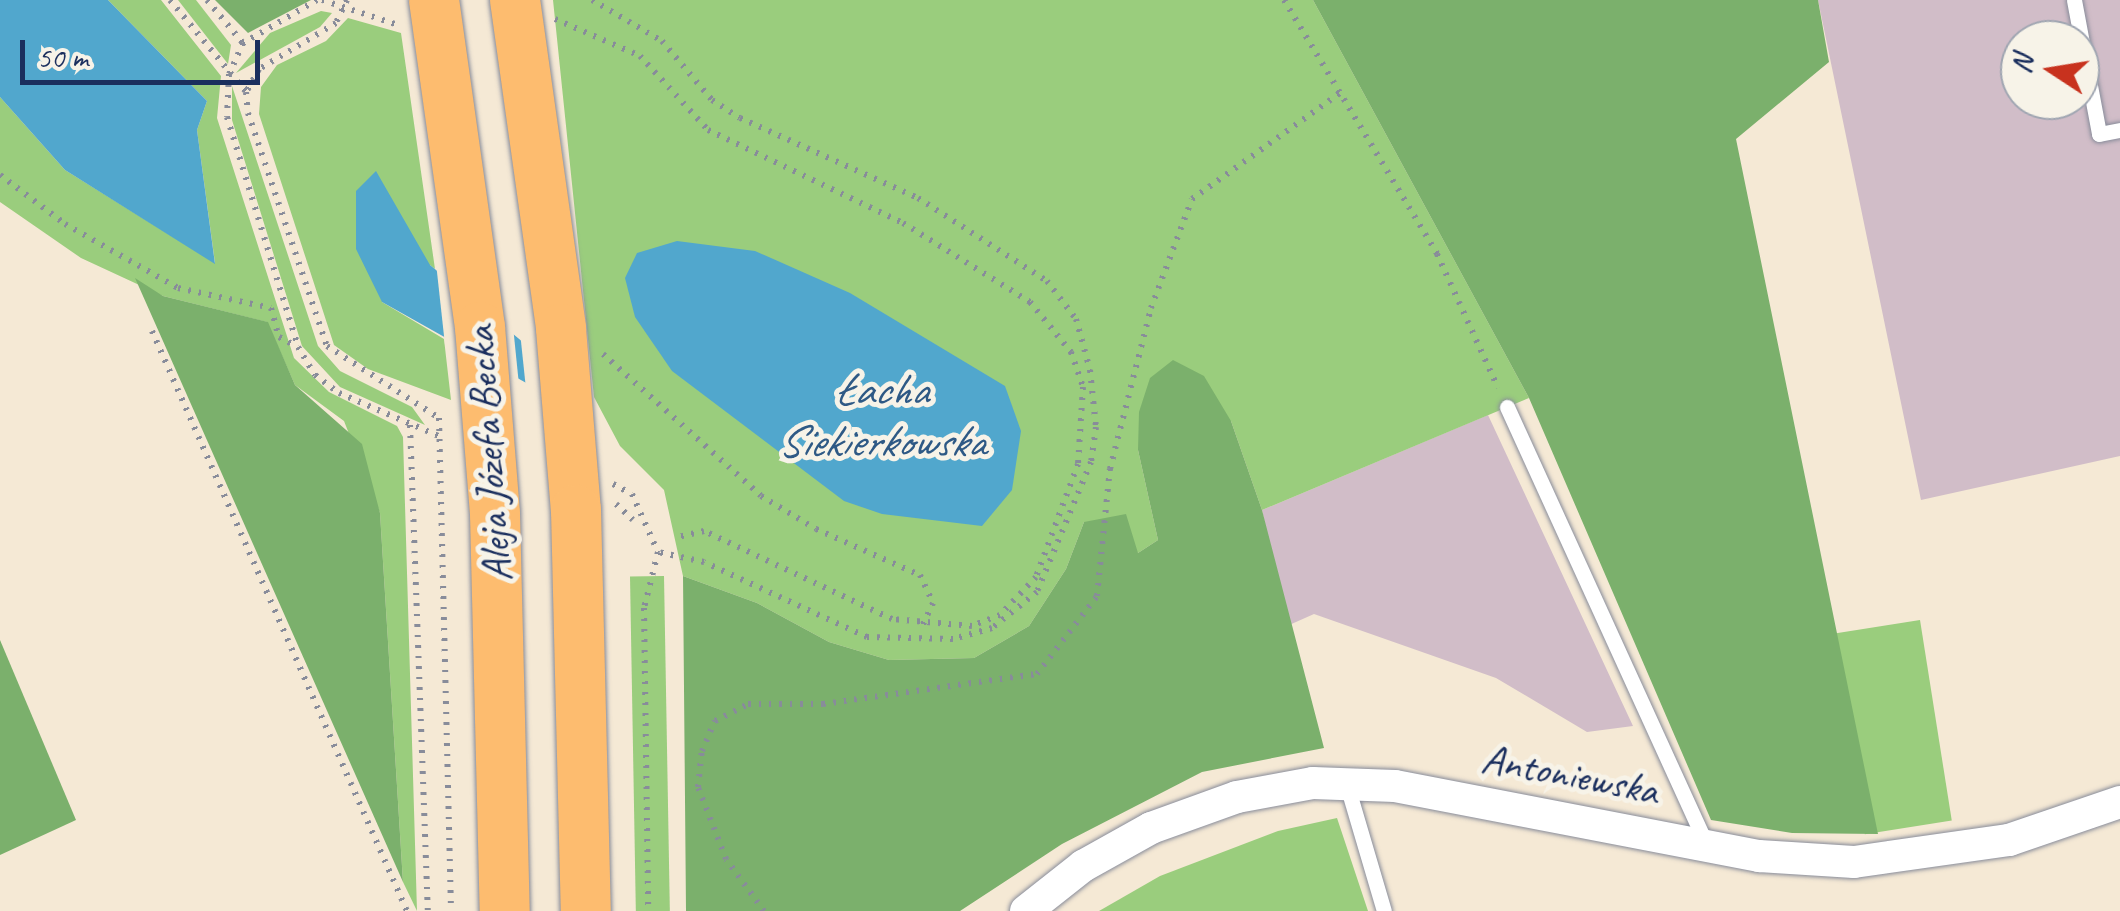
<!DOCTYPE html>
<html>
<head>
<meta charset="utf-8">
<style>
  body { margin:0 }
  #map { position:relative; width:2120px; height:911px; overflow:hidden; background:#f5e9d5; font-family:Caveat,sans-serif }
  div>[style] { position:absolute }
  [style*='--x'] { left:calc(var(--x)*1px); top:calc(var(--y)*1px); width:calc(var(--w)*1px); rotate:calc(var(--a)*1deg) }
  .industrial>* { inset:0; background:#d1bdc8 }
  .green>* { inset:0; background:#9acd7d; transform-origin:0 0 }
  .forest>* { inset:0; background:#7bb06c }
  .water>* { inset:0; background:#51a7cd }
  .pier>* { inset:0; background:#f5e9d5 }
  .path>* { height:6px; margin-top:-3px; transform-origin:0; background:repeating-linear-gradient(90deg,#888c9a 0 2.5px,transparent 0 10.5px) }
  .roads { filter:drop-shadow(0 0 2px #888c9a) drop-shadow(0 0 2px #888c9a) }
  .lane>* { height:15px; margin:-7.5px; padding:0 7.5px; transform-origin:7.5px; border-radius:7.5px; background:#fff }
  .street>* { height:32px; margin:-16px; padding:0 16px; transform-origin:16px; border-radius:16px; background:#fff }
  .bridges { filter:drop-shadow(0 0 2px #888c9a) drop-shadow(0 0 2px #888c9a) }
  .primary-bridge>* { height:50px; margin:-25px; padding:0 25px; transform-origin:25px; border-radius:25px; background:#fdbc6f }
  span { translate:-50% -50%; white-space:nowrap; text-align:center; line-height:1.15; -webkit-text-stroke:10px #f7f3e8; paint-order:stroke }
  .street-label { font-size:42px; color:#1b2f5e }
  .water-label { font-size:45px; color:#2e5985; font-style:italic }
  .north { position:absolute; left:2000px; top:20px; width:100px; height:100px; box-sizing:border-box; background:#f7f3e8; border:2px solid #9fa5b1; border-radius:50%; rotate:282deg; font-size:28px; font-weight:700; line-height:40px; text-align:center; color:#1b2f5e }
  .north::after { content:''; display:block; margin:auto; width:35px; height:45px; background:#c8321e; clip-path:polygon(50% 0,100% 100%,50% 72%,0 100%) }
  .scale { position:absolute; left:20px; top:40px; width:240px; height:45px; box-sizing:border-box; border:5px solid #1b2f5e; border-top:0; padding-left:12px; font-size:30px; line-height:35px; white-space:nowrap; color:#1b2f5e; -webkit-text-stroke:8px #f7f3e8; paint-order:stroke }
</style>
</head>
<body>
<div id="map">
  <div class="industrial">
    <div style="clip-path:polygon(evenodd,1818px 0,2120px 0,2120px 456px,1921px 500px,1818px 0,2020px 40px,2080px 40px,2080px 100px,2020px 100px,2020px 40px)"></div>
    <div style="clip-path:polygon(1488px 415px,1633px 726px,1587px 732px,1496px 678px,1314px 614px,1287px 626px,1262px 510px)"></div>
  </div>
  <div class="green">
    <div style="clip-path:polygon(108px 0,161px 0,221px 76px,217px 118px,294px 358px,329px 392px,397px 426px,403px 437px,417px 911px,403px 882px,380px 513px,344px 421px,295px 385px,267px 322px,163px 296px,81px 258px,0 202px,0 97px,65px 170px,215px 263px,197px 130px,207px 101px)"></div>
    <div style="clip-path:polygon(178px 0,196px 0,231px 45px,228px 64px)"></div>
    <div style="clip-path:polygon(553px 0,1313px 0,1529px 398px,1262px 510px,1231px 421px,1138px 450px,1158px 540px,1138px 553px,1084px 522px,1066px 569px,1029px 626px,974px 658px,889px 660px,829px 642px,757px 603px,683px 576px,664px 490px,620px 446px,594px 397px)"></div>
    <div style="clip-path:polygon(321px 11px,332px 13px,320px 27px,236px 73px,270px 33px)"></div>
    <div style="clip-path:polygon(348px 18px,401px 33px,435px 269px,430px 265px,382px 302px,444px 339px,451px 400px,368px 369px,334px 345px,259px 114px,261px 87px,277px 65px,326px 41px)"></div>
    <div style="clip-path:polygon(232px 86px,318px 346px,340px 371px,412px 407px,425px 425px,340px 387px,302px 346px,232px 120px)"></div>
    <div style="left:664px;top:576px;width:335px;height:34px;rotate:89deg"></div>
    <div style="left:1920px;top:620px;width:203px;height:88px;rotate:81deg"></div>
    <div style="clip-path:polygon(1337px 818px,1368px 911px,1099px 911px,1160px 876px,1278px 831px)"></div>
  </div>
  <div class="forest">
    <div style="clip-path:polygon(215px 0,311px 0,248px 33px)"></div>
    <div style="clip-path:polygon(1313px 0,1818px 0,1829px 62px,1736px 139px,1878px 834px,1792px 833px,1711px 820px,1529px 398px)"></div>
    <div style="clip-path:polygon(135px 278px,163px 296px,268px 322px,295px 385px,362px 444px,380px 513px,403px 882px)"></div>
    <div style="clip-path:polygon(1173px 360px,1204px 376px,1231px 421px,1262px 510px,1324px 748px,1202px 772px,1062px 844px,960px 911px,686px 911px,683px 576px,757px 603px,829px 642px,889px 660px,974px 658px,1029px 626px,1066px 569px,1084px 522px,1126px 514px,1138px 553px,1158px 540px,1138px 450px,1139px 412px,1150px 378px)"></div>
    <div style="clip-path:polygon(0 640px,76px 820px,0 855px)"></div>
  </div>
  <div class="water">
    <div style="clip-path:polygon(0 0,108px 0,207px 101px,197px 130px,215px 264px,65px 170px,0 97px)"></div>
    <div style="clip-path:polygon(376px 171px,430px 265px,589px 397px,553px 398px,382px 302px,356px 249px,356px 191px)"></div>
    <div style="clip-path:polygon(677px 241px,755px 251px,850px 293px,1005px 386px,1021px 431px,1012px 490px,982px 526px,882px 514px,844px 501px,672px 371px,635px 317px,625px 278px,637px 253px)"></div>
  </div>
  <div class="pier">
    <div style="clip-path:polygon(436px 263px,513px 326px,519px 385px,445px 345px)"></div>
    <div style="clip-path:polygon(520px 332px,592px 394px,592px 401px,553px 403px,526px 389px)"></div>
  </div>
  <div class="path">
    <div style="--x:170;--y:0;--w:119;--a:50.4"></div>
    <div style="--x:207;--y:0;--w:56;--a:50.1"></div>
    <div style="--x:317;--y:0;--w:86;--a:149.8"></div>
    <div style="--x:243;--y:43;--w:34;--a:114"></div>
    <div style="--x:229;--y:74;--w:43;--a:92.7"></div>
    <div style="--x:227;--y:117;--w:241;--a:72.8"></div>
    <div style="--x:298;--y:347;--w:33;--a:59"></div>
    <div style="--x:315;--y:375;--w:30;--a:37"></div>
    <div style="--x:339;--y:393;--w:111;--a:23.3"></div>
    <div style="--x:322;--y:0;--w:83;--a:18.2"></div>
    <div style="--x:347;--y:0;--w:25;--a:116"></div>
    <div style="--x:336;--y:23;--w:90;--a:149.1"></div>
    <div style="--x:259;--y:69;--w:26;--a:119"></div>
    <div style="--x:246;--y:92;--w:21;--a:85"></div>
    <div style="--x:248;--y:113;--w:246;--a:71.3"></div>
    <div style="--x:327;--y:346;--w:133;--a:32.7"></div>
    <div style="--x:439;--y:418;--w:493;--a:88.6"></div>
    <div style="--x:592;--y:0;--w:81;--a:30.4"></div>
    <div style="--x:662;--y:41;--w:77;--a:49.7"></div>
    <div style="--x:712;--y:100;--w:33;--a:33"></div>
    <div style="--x:740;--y:118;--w:195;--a:24.2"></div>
    <div style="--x:918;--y:198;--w:153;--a:32.8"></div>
    <div style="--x:1047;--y:281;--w:48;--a:52.7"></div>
    <div style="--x:1076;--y:319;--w:53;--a:74.6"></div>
    <div style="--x:1090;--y:370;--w:57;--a:84"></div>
    <div style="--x:1096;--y:427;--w:35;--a:98"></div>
    <div style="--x:1091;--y:462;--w:141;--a:112.6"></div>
    <div style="--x:1037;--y:592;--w:58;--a:141.3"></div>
    <div style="--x:992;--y:628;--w:41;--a:164.2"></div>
    <div style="--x:953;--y:639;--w:86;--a:-178.7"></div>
    <div style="--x:867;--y:637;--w:179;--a:-155.3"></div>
    <div style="--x:704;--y:562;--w:47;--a:-167.7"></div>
    <div style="--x:1284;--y:0;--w:297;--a:58.9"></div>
    <div style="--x:1437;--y:254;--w:147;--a:65.5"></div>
    <div style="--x:555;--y:19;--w:93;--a:23.5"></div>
    <div style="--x:640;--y:56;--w:100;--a:47.4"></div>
    <div style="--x:708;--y:130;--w:216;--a:25.5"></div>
    <div style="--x:903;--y:223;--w:150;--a:31.9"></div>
    <div style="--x:1030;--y:302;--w:65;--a:50.6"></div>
    <div style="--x:1071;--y:352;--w:37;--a:71"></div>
    <div style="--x:1083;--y:387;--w:77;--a:93.7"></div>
    <div style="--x:1078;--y:464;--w:121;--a:110.4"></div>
    <div style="--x:1036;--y:577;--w:52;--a:133.5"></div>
    <div style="--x:1000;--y:615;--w:30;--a:159"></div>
    <div style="--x:972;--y:626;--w:80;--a:-175"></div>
    <div style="--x:892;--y:619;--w:208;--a:-154.9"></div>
    <div style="--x:704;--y:531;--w:28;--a:167"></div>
    <div style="--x:0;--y:175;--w:81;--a:37"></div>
    <div style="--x:65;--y:224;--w:130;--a:29.5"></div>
    <div style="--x:178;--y:288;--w:95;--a:12.1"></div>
    <div style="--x:271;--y:308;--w:30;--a:75"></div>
    <div style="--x:279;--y:337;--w:21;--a:28"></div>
    <div style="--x:152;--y:331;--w:634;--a:66.27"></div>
    <div style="--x:603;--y:354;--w:212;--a:41.9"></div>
    <div style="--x:761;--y:496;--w:64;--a:31"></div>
    <div style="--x:816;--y:529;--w:114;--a:23.9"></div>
    <div style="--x:920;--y:575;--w:31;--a:65"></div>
    <div style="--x:933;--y:603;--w:26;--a:115"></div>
    <div style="--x:410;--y:425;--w:486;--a:87.9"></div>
    <div style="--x:613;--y:484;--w:21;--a:28"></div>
    <div style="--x:632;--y:494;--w:64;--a:65.9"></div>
    <div style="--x:658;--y:552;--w:58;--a:104"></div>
    <div style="--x:644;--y:608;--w:303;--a:89.2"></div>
    <div style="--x:616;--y:504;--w:23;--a:43"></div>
    <div style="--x:764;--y:911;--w:64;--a:-126.2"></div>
    <div style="--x:726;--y:859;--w:77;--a:-111.3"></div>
    <div style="--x:698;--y:787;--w:36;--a:-84"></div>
    <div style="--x:702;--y:751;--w:33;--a:-67"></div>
    <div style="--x:715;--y:721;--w:37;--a:-27"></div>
    <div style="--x:748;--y:704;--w:75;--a:0"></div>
    <div style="--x:823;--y:704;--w:216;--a:-8"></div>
    <div style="--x:1037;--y:674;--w:98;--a:-52.4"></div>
    <div style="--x:1097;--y:596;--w:128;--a:-84.2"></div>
    <div style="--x:1110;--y:469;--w:166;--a:-75.7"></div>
    <div style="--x:1151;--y:308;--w:116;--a:-69.4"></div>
    <div style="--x:1192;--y:199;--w:182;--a:-35.6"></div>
  </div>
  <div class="roads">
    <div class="lane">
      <div style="--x:2074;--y:0;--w:136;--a:79.4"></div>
      <div style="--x:2099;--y:134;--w:21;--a:-11"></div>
      <div style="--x:1507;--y:407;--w:482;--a:65.5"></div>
      <div style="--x:1346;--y:782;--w:134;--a:73.6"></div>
    </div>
    <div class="street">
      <div style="--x:1026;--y:911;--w:73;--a:-38.3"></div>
      <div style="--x:1083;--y:866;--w:78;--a:-29.2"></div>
      <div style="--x:1151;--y:828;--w:91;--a:-19.8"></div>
      <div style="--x:1237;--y:797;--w:77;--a:-10.4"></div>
      <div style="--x:1313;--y:783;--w:82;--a:2.1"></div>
      <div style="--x:1395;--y:786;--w:371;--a:10.9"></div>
      <div style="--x:1759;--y:856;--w:95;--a:3.6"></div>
      <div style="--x:1854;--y:862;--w:157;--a:-8.1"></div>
      <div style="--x:2009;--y:840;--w:117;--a:-18.9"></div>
    </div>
  </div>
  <div class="bridges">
    <div class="primary-bridge">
      <div style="--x:434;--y:0;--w:330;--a:82"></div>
      <div style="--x:480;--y:327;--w:188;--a:85.4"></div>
      <div style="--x:495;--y:514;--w:397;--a:88.6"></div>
      <div style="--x:515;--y:0;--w:332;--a:82"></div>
      <div style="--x:561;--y:329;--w:182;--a:85.3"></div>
      <div style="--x:576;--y:510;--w:401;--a:88.6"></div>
    </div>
  </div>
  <div class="street-label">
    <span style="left:489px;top:454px;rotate:-94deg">Aleja Józefa Becka</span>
    <span style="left:1570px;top:775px;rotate:11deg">Antoniewska</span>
  </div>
  <div class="water-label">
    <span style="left:881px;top:416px">Łacha<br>Siekierkowska</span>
  </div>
  <div class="north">N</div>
  <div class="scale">50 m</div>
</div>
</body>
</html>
